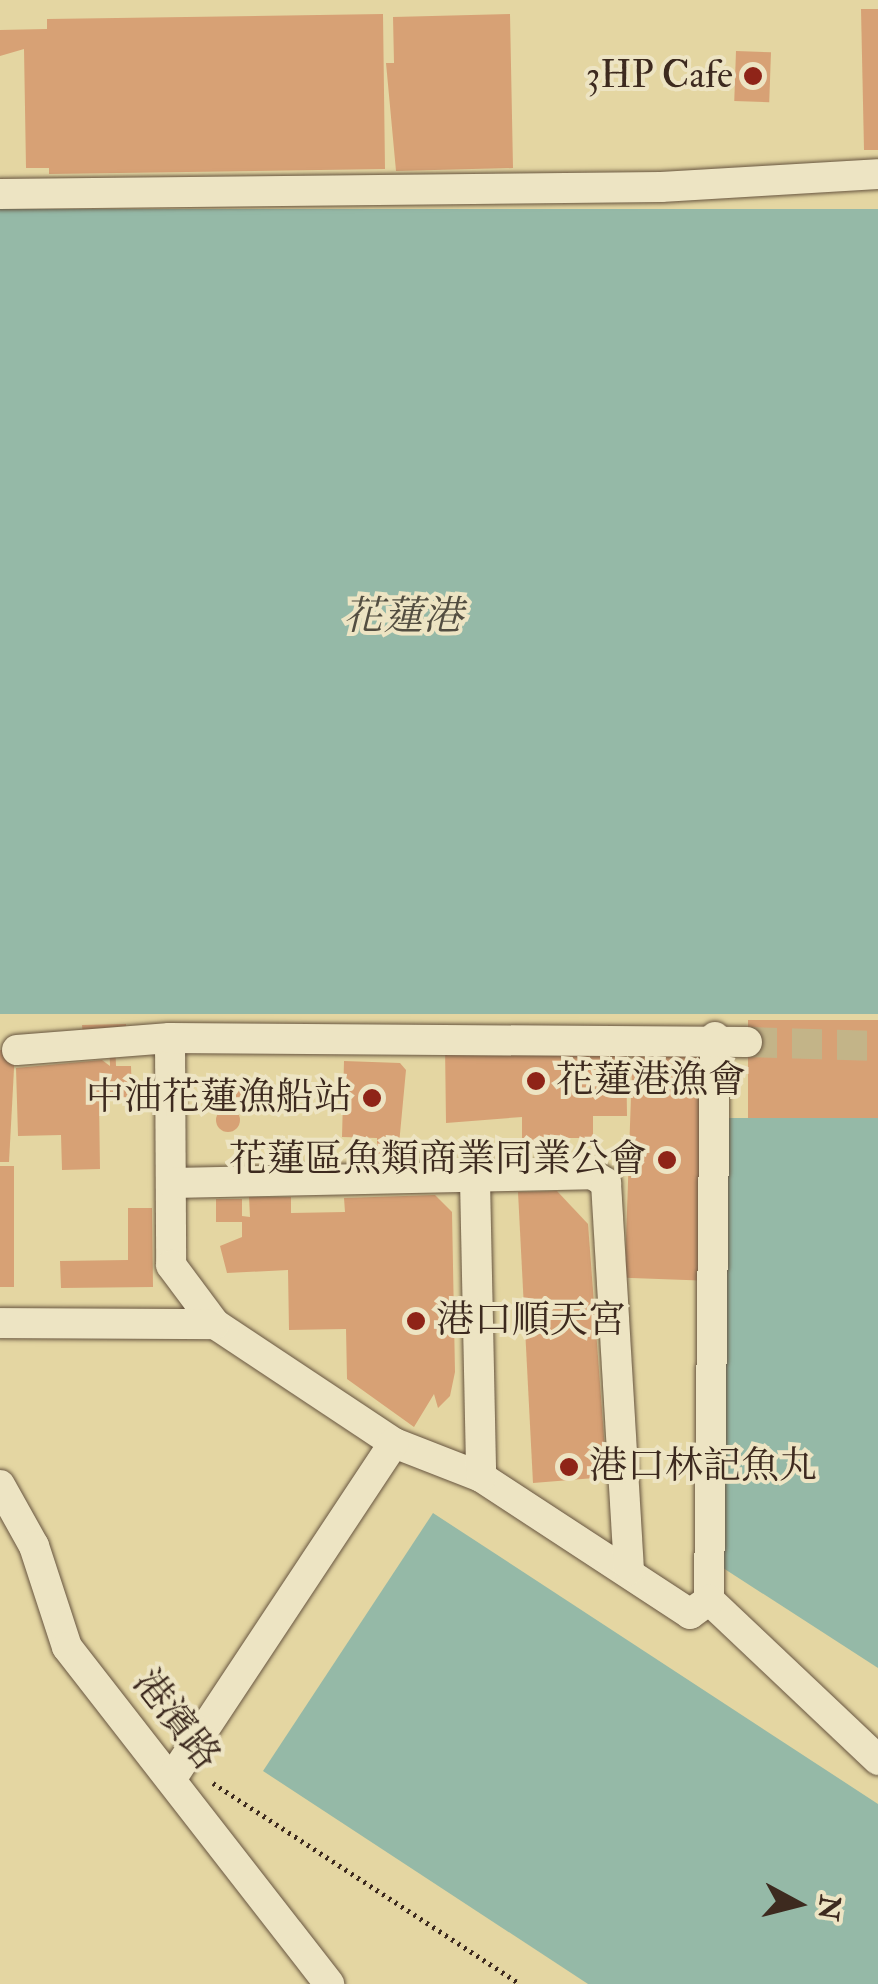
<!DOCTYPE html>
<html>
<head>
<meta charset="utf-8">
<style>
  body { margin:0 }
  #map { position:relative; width:878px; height:1984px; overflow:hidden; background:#e4d6a2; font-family:"IM FELL Double Pica","Noto Serif TC",serif }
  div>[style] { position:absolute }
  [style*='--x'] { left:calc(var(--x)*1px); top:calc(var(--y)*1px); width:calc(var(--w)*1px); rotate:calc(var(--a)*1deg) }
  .water>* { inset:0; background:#95b9a7; transform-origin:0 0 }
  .building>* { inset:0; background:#d7a175; transform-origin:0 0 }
  .round { border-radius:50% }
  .minor-tunnel>* { height:30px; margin-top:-15px; transform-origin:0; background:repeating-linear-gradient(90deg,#c3b488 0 30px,transparent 0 45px) }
  .path>* { height:5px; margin-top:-2.5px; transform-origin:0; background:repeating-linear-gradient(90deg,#3d2a1f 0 2.5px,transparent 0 7.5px) }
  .roads { filter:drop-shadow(0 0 2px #675540) drop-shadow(0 0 2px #675540) }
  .minor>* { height:30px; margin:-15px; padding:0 15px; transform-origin:15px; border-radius:15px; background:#ede4c3 }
  .dots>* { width:28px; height:28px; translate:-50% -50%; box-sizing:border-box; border:5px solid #ede4c3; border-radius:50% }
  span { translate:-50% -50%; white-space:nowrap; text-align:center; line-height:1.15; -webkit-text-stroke:8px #ede4c3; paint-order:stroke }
  .poi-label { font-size:38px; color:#3d2a1f }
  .right { translate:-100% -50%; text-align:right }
  .left { translate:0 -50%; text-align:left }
  .street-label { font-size:38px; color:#3d2a1f }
  .water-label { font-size:40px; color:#534e41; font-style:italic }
  .north { position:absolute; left:748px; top:1854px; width:100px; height:100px; -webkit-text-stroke:8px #ede4c3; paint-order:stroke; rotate:97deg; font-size:28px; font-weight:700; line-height:40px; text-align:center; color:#3d2a1f }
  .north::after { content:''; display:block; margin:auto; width:35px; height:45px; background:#3d2a1f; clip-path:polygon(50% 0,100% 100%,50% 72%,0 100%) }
</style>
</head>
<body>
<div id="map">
  <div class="water">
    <div style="left:878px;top:209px;width:805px;height:878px;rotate:90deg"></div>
    <div style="clip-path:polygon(729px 1118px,878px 1118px,878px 1668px,720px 1566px)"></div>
    <div style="clip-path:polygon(433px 1513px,878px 1804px,878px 1984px,588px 1984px,263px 1771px)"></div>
  </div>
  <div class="building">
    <div style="clip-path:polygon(861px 9px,878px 9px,878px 150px,864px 150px)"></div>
    <div style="clip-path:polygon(383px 14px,385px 169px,49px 174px,49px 168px,26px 168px,24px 49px,0 56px,0 30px,47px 29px,47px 19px)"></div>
    <div style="clip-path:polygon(510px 14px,513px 168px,396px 171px,386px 63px,394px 63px,393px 17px)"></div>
    <div style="left:736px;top:51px;width:35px;height:50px;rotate:2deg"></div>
    <div style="left:748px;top:1020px;width:130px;height:98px"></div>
    <div style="clip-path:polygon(126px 1024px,127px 1040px,115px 1040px,116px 1066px,131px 1066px,132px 1098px,99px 1099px,100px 1169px,62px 1170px,61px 1135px,18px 1136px,16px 1068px,102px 1060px,110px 1066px,109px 1037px,83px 1037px,82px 1025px)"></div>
    <div style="left:633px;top:1039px;width:75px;height:239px;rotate:2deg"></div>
    <div style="clip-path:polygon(445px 1045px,626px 1045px,627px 1116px,593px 1116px,593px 1138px,562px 1138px,562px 1149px,522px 1150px,522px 1117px,446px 1123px)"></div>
    <div style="clip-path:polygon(0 1050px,15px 1050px,9px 1162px,0 1162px)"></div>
    <div style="clip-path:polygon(344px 1061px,400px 1063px,406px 1070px,398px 1155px,377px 1154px,377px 1138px,342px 1137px)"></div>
    <div class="round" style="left:230px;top:1077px;width:24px;height:24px"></div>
    <div class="round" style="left:216px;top:1108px;width:24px;height:24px"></div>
    <div style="left:0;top:1166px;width:14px;height:121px"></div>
    <div style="clip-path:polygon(557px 1191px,588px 1224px,607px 1477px,533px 1483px,518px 1192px)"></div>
    <div style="clip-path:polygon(435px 1195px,452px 1212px,455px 1372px,450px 1396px,438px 1408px,434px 1394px,414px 1427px,347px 1379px,346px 1329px,289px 1330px,288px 1270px,227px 1273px,220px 1246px,242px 1237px,242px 1222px,216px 1222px,216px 1199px,242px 1199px,242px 1216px,250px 1217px,249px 1197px,291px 1197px,291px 1213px,345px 1212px,344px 1198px)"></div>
    <div style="clip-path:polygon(128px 1208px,152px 1208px,153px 1287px,61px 1288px,60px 1261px,128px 1260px)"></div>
  </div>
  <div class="minor-tunnel">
    <div style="--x:747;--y:1042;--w:131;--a:1.7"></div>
  </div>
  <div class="path">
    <div style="--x:213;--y:1783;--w:367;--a:33.2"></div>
  </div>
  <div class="roads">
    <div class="minor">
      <div style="--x:0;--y:194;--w:661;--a:-0.61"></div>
      <div style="--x:661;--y:187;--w:217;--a:-3.4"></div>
      <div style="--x:715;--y:1037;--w:563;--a:90.61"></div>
      <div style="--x:709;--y:1600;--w:233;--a:43.4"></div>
      <div style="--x:170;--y:1038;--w:227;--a:89.7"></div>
      <div style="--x:171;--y:1265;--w:74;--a:53.3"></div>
      <div style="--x:215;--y:1324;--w:215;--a:33.6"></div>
      <div style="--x:394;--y:1443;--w:93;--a:21.3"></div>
      <div style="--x:481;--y:1477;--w:250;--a:33.2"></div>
      <div style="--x:690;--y:1614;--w:24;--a:-36"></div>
      <div style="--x:17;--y:1050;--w:153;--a:-4.5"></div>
      <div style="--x:170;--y:1038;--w:577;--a:0.4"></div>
      <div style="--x:475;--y:1180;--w:297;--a:88.8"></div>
      <div style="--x:172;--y:1183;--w:420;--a:-1.2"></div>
      <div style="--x:592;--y:1174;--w:17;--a:33"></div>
      <div style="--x:606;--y:1183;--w:388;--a:86.6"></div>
      <div style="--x:0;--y:1323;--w:215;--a:0.3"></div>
      <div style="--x:0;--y:1485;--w:70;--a:60.9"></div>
      <div style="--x:34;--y:1546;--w:106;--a:71.9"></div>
      <div style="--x:67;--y:1647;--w:427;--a:52.1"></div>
      <div style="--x:172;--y:1778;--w:402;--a:-56.5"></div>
    </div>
  </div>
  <div class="dots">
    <div style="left:753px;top:76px;background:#8f2418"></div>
    <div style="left:536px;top:1081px;background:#8f2418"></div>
    <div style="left:372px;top:1098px;background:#8f2418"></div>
    <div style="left:667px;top:1160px;background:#8f2418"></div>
    <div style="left:416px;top:1321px;background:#8f2418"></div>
    <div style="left:569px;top:1467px;background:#8f2418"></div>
  </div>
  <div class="poi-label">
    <span class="right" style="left:733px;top:76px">3HP Cafe</span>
    <span class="left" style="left:556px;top:1081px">花蓮港漁會</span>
    <span class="right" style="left:352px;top:1098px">中油花蓮漁船站</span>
    <span class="right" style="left:647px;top:1160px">花蓮區魚類商業同業公會</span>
    <span class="left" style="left:436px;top:1321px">港口順天宮</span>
    <span class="left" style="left:589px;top:1467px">港口林記魚丸</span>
  </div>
  <div class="street-label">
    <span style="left:176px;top:1720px;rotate:52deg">港濱路</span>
  </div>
  <div class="water-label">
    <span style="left:403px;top:617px">花蓮港</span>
  </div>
  <div class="north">N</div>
</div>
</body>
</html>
